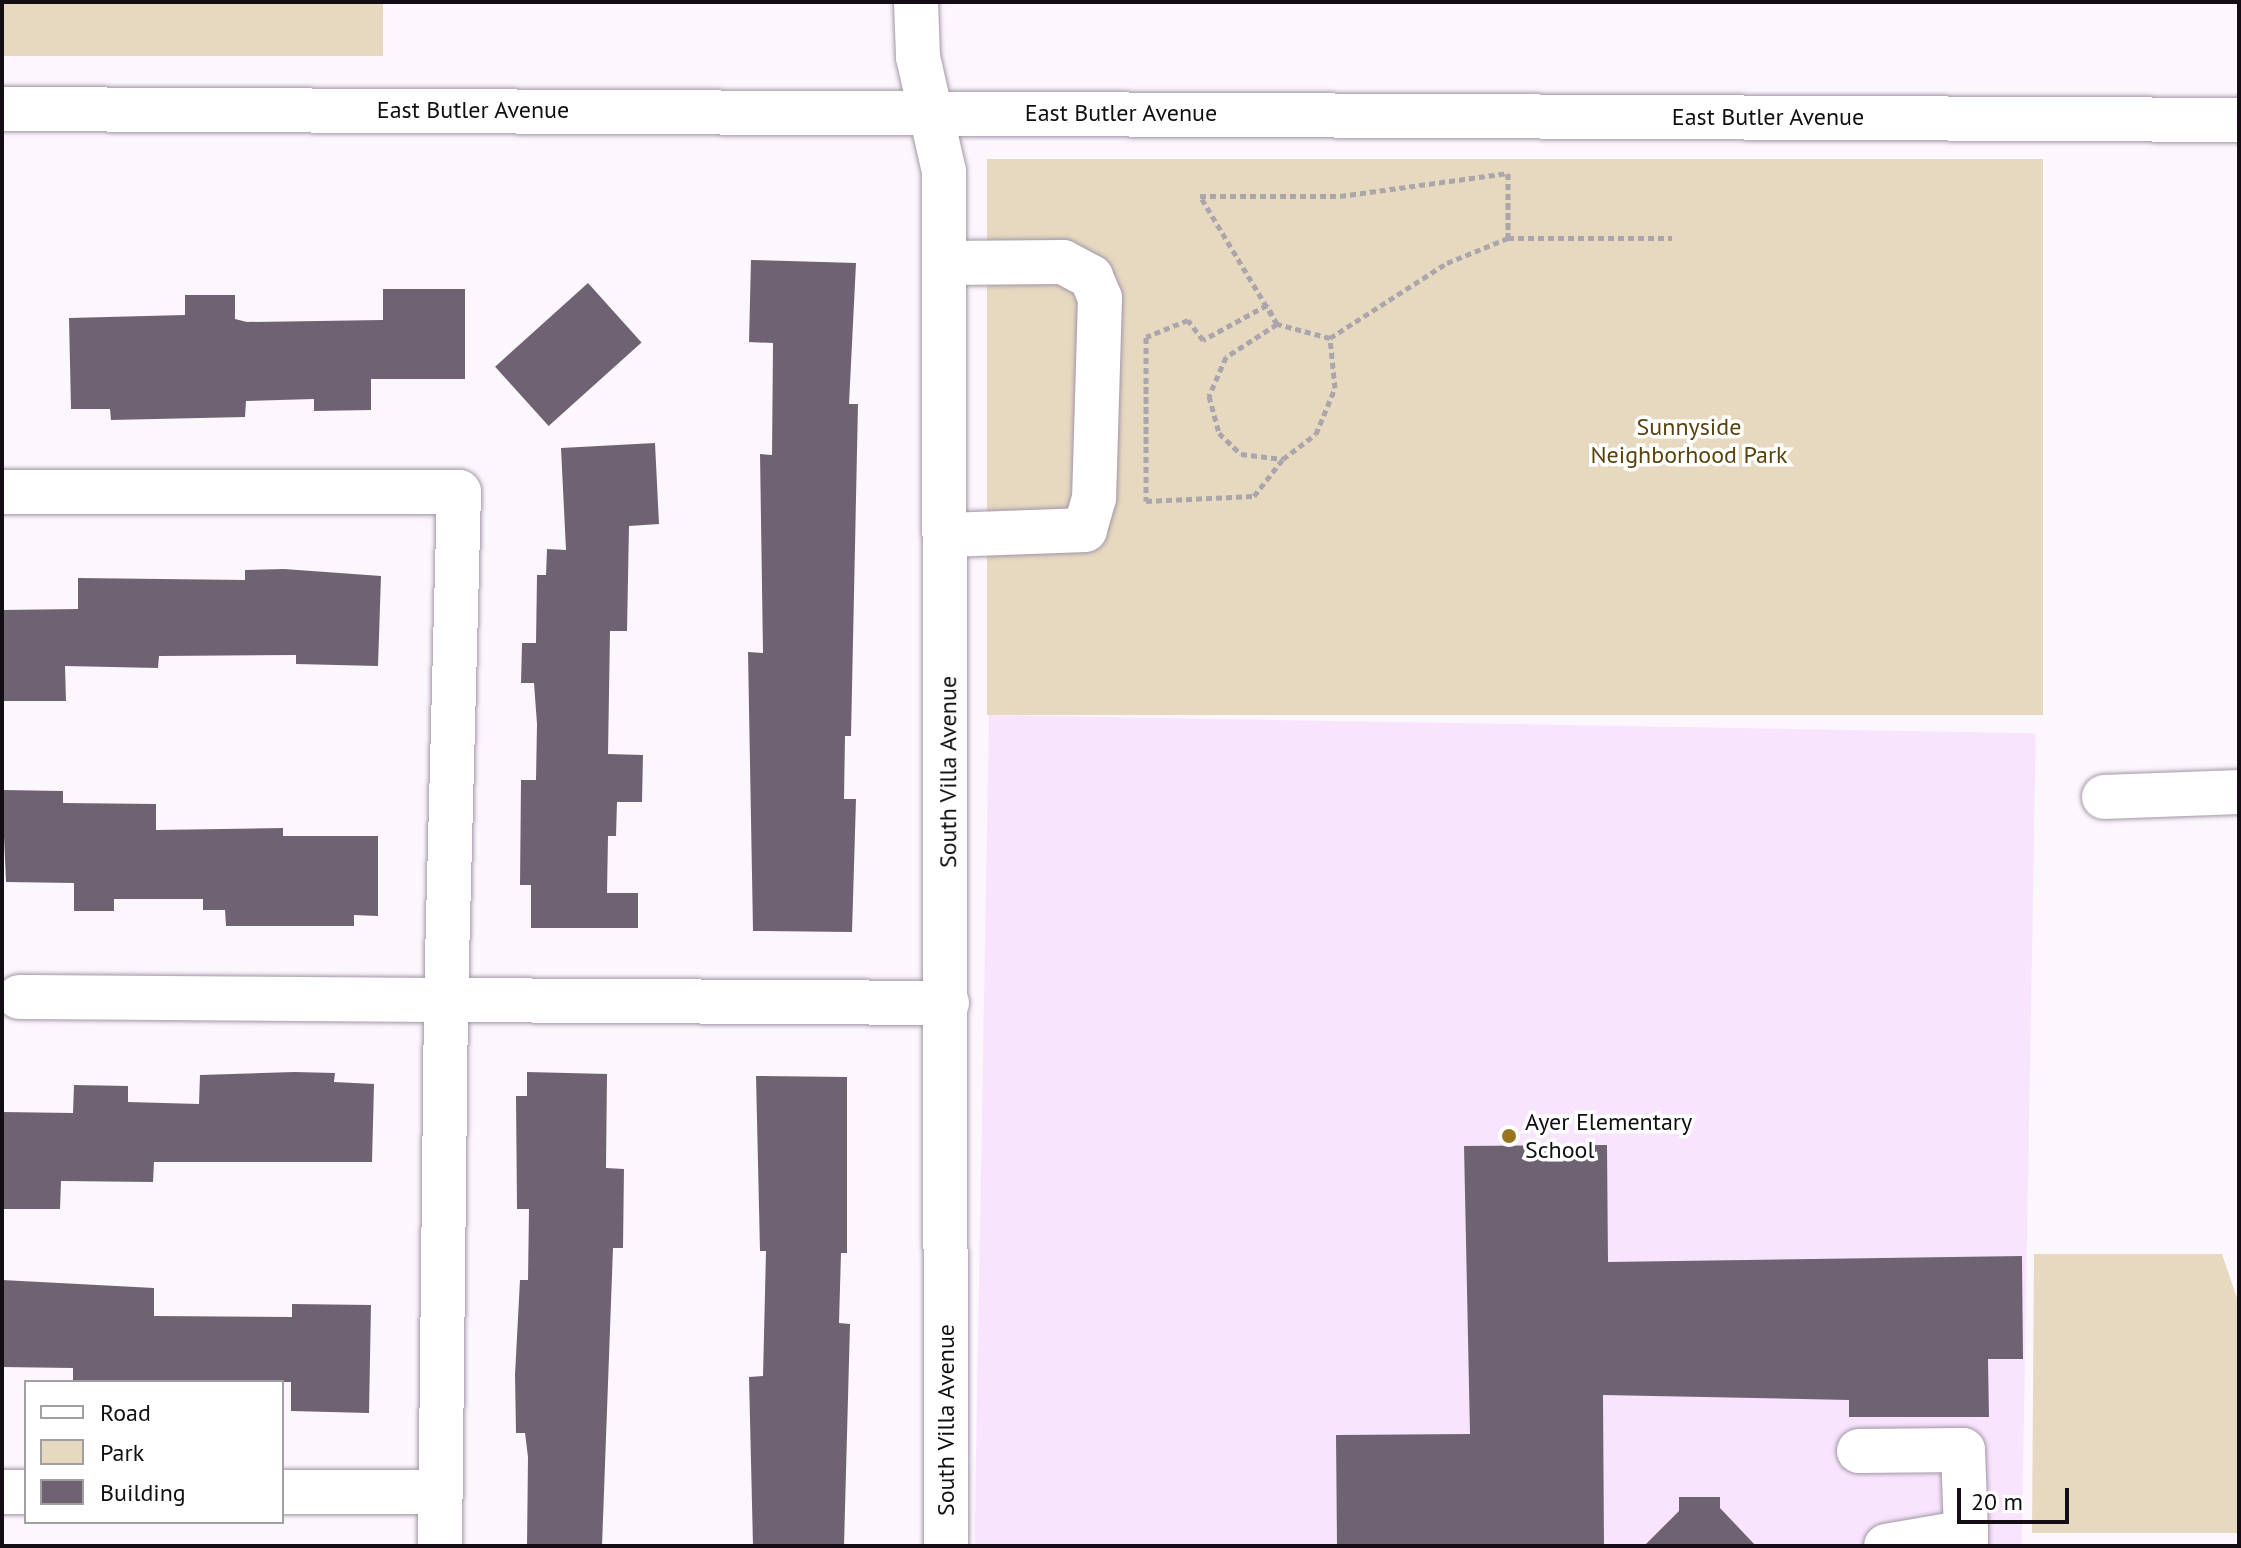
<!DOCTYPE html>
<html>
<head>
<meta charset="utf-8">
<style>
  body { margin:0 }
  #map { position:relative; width:2241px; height:1548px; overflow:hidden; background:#fcf6fd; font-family:"PT Sans",sans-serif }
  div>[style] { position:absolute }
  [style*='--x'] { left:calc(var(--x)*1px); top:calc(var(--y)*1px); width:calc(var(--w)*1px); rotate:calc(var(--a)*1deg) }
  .built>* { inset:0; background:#f8e5fd; transform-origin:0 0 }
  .green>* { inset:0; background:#e6d9c0; transform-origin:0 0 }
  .building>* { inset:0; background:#6f6373; transform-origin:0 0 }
  .path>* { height:5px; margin-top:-2.5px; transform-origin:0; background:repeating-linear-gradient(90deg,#aba6ac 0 6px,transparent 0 10px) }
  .roads { filter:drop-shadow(0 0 2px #a396a6) drop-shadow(0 0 2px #a396a6) }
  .minor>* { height:44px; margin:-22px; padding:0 22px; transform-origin:22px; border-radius:22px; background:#fff }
  .dots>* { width:22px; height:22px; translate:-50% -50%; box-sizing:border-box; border:4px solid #fff; border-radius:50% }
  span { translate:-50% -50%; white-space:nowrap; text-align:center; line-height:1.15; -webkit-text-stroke:7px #fff; paint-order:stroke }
  .street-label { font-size:24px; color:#120e14 }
  .park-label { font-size:24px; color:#59430c }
  .poi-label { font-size:24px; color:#120e14 }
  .left { translate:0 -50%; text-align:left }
  .frame { position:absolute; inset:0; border:4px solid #120e14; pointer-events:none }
  .legend { position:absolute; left:24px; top:1380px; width:260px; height:144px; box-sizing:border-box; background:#fff; border:2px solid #a09fa1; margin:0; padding:10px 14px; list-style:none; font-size:24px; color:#120e14 }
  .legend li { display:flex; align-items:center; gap:16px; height:40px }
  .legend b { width:40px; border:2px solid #a09fa1 }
  .scale { position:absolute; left:1957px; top:1488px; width:112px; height:36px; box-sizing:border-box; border:4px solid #120e14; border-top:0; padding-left:10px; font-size:24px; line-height:28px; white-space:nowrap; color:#120e14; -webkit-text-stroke:6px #fff; paint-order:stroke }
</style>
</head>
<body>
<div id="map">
  <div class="built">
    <div style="left:989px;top:715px;width:1047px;height:831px;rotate:1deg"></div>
  </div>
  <div class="green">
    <div style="left:2px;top:2px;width:381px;height:54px"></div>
    <div style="left:987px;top:159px;width:1056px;height:556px"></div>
    <div style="clip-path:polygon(2034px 1254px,2222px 1254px,2239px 1304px,2239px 1533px,2032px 1533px)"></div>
  </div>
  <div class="building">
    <div style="clip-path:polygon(751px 260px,856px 263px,849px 404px,858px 404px,851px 736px,845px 736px,844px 799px,856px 799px,852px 932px,753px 931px,748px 652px,763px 653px,760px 454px,772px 455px,773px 343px,749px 342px)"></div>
    <div style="left:588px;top:283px;width:80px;height:125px;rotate:48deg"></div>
    <div style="clip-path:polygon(383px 289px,465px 289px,465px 379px,371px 379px,371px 410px,314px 411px,314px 399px,246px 401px,245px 417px,111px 420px,110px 409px,71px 409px,69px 318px,185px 315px,185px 295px,235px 295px,235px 319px,247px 322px,383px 320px)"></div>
    <div style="clip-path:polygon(655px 443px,659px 524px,629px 526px,627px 631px,610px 631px,608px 754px,643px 755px,642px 802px,617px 802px,616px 836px,608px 836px,607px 893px,638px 893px,638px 928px,531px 928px,531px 885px,520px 885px,521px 780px,536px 780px,537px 724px,534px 683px,521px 683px,522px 643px,536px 643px,537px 575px,546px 575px,547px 549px,566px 550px,561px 448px)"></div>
    <div style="clip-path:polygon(284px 569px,381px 576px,378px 666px,296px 664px,296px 655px,159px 656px,158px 668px,65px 666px,66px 701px,2px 701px,2px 610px,78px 609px,78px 578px,245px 580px,245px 570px)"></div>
    <div style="clip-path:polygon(2px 790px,63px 791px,63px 803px,156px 804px,156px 830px,283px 828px,283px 836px,378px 836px,378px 916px,354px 915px,354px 926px,226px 926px,225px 910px,203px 910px,203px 899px,114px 899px,114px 911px,74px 911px,74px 883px,6px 882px)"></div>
    <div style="clip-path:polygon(294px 1072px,335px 1073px,334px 1082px,374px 1084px,372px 1162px,154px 1162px,153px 1182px,61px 1181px,60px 1209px,2px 1209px,2px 1112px,73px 1113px,74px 1085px,128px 1086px,128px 1102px,199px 1104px,200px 1075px)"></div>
    <div style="clip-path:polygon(527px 1072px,607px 1074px,606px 1168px,624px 1169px,623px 1248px,613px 1248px,602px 1546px,527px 1546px,528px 1457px,525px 1433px,516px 1433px,515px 1375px,520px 1280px,528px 1280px,529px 1209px,517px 1209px,516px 1096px,527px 1096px)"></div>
    <div style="clip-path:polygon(756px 1076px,847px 1077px,847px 1253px,841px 1253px,839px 1323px,850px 1324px,844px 1546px,753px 1546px,749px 1377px,763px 1376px,766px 1251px,760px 1251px)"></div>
    <div style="clip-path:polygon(1607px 1145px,1608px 1262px,2022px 1256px,2023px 1359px,1988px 1359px,1989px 1417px,1849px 1417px,1849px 1400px,1603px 1395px,1604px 1546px,1337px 1546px,1336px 1435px,1470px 1434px,1464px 1146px)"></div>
    <div style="clip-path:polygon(2px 1280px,154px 1288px,154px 1316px,292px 1317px,292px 1304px,371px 1305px,369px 1413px,291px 1411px,291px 1382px,73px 1382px,73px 1368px,2px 1367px)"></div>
    <div style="clip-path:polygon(1679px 1497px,1720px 1497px,1720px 1508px,1756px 1546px,1644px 1546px,1679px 1511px)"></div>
  </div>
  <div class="path">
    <div style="--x:1277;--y:324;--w:21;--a:-118"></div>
    <div style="--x:1267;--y:305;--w:73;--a:151.3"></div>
    <div style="--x:1203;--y:340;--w:25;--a:-127"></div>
    <div style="--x:1188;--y:320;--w:45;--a:158"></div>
    <div style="--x:1146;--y:337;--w:164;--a:90"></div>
    <div style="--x:1146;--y:501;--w:108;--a:-2.7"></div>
    <div style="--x:1254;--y:496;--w:47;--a:-51.9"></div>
    <div style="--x:1283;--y:459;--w:41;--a:-37.1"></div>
    <div style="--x:1316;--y:434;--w:50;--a:-67.6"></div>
    <div style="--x:1335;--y:388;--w:50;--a:-95.7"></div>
    <div style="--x:1330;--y:338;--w:55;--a:-165.2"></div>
    <div style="--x:1277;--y:324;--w:149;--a:-121"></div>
    <div style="--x:1200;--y:196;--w:140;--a:0"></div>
    <div style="--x:1340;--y:196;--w:170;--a:-7.8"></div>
    <div style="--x:1508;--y:173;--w:65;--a:90"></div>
    <div style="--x:1277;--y:324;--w:61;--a:147.1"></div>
    <div style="--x:1226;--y:357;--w:43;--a:113.6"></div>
    <div style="--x:1209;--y:396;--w:38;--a:75"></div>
    <div style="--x:1219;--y:433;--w:30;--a:44"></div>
    <div style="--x:1241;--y:454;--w:42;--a:6.8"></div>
    <div style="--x:1330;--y:338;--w:139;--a:-32.7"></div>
    <div style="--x:1447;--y:263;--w:66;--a:-22.3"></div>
    <div style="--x:1508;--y:238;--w:164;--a:0"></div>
  </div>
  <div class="roads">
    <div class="minor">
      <div style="--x:916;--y:2;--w:55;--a:87.9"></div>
      <div style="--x:918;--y:57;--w:117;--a:77.2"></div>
      <div style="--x:944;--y:171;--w:1375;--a:89.92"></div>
      <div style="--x:2;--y:109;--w:2237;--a:0.28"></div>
      <div style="--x:946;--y:263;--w:117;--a:-0.5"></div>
      <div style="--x:1063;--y:262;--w:32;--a:28"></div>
      <div style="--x:1091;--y:277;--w:23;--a:67"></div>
      <div style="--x:1100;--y:298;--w:200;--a:91.7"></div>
      <div style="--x:1094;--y:498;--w:33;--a:106"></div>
      <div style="--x:1085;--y:530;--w:137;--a:177.9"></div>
      <div style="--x:2;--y:492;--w:457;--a:0"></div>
      <div style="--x:459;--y:492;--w:508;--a:91.47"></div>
      <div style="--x:446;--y:1000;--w:427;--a:-179.6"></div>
      <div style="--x:2104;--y:797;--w:135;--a:-2.1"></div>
      <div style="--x:1859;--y:1451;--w:104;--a:-0.6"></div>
      <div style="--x:1963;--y:1450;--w:82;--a:87.9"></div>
      <div style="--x:2;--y:1492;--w:24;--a:0"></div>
      <div style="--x:282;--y:1492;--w:158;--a:0"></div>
      <div style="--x:440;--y:1546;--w:546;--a:-89.37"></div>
      <div style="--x:446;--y:1000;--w:501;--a:0.34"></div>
      <div style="--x:1886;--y:1546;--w:81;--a:-9.9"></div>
      <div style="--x:1966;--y:1532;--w:14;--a:90"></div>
    </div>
  </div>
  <div class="dots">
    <div style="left:1509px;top:1136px;background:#9a7520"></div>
  </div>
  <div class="street-label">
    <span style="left:473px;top:110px">East Butler Avenue</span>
    <span style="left:1121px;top:113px">East Butler Avenue</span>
    <span style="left:1768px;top:117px">East Butler Avenue</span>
    <span style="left:948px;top:772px;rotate:-90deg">South Villa Avenue</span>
    <span style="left:946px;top:1420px;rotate:-90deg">South Villa Avenue</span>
  </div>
  <div class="park-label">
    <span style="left:1689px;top:441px">Sunnyside<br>Neighborhood Park</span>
  </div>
  <div class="poi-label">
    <span class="left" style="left:1525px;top:1136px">Ayer Elementary<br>School</span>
  </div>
  <div class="frame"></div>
  <ul class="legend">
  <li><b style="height:10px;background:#fff"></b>Road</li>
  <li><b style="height:22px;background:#e6d9c0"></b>Park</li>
  <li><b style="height:22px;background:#6f6373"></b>Building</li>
  </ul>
  <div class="scale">20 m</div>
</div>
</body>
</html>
